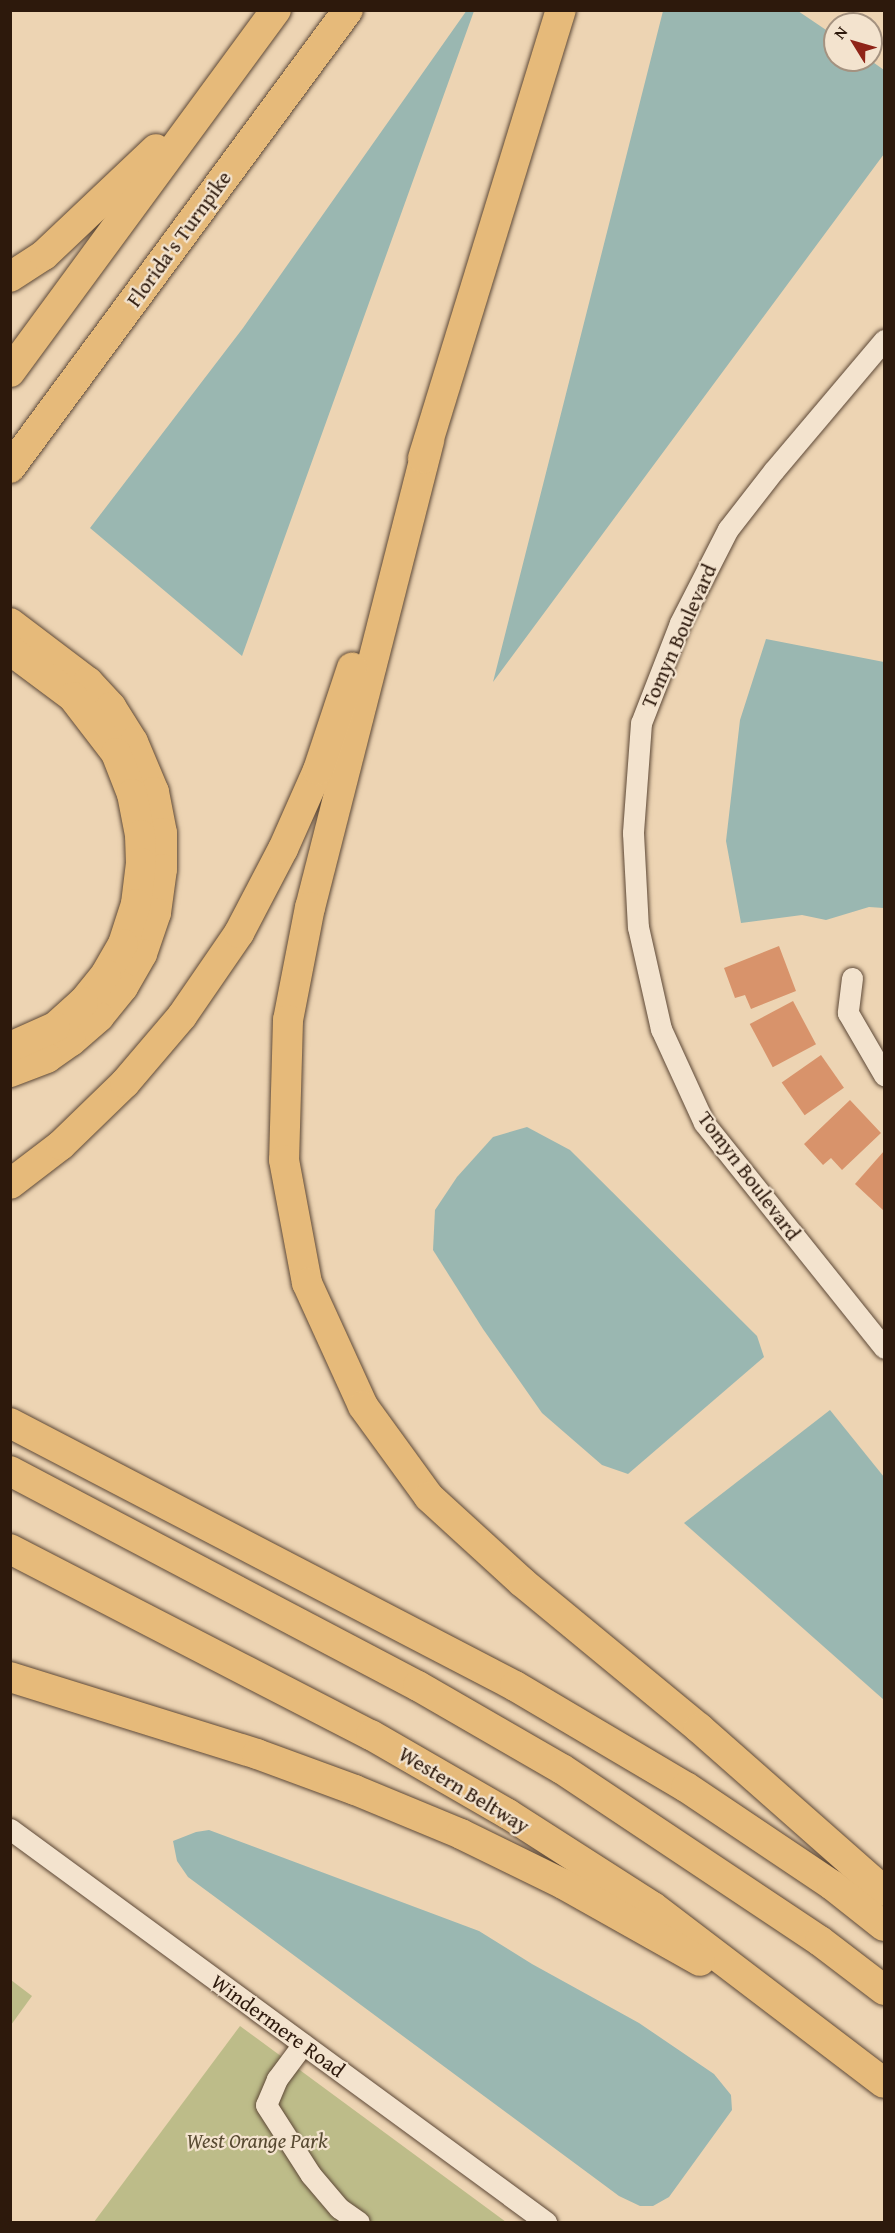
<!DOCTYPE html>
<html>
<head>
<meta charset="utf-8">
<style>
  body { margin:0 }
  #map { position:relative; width:895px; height:2233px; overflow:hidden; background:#edd4b3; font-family:"Gentium Book Plus",serif }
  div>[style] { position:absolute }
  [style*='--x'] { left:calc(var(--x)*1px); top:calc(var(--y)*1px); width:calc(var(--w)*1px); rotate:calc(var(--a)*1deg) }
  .green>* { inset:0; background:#bdbc89 }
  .water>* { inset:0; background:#9ab7b1 }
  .building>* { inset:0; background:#d8936b; transform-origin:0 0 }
  .roads { filter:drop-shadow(0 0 2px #5d4836) drop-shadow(0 0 2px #5d4836) }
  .minor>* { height:21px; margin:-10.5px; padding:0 10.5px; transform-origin:10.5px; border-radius:10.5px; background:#f3e3ce }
  .highway>* { height:30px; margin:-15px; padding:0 15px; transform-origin:15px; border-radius:15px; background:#e6ba7a }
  span { translate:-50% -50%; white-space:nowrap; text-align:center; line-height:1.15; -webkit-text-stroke:4.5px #f3e3ce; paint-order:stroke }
  .street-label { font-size:21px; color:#2d190c }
  .park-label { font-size:21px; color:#584a32; font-style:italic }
  .frame { position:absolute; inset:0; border:12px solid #2d190c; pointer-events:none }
  .north { position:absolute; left:823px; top:12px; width:60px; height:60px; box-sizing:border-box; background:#f3e3ce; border:2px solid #a49280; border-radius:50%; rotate:307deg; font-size:16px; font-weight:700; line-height:24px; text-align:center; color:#2d190c }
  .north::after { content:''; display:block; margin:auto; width:21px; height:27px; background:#8f2418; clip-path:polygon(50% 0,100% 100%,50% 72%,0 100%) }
</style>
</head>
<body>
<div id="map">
  <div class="green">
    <div style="clip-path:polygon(11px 1980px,32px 1996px,11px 2025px)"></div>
    <div style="clip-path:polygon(240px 2026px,506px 2222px,94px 2222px)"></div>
  </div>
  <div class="water">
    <div style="clip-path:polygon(467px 10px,474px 11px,242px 656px,90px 528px,243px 328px)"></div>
    <div style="clip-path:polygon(663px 11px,798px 11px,835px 36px,835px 60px,870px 60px,884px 70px,884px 154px,493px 682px)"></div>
    <div style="clip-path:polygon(766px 639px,884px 662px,884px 908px,869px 907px,826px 920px,802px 915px,741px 923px,726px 841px,740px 720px)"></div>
    <div style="clip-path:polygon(527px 1127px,570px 1150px,757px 1336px,764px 1357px,628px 1474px,602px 1465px,542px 1413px,483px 1329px,433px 1250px,435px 1210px,457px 1177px,493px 1137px)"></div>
    <div style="clip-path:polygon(830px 1410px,884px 1477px,884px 1700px,684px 1523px)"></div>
    <div style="clip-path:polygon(209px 1830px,479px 1931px,532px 1964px,639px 2023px,714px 2074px,731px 2095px,732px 2110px,669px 2197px,653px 2206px,640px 2206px,619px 2196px,188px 1877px,177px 1861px,173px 1841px,196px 1832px)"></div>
  </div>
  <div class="building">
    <div style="clip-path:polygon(779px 946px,796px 991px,751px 1009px,745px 995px,735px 998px,724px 968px)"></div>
    <div style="left:793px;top:1001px;width:49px;height:49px;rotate:62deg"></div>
    <div style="left:821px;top:1055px;width:40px;height:48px;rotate:55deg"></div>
    <div style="clip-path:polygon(850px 1100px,881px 1133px,842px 1170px,831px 1158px,823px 1165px,804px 1144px)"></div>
    <div style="clip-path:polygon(884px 1151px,884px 1211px,855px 1184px)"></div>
  </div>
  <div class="roads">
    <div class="minor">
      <div style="--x:884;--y:340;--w:170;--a:130.2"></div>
      <div style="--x:774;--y:470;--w:75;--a:127.9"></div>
      <div style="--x:728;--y:529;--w:106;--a:117.1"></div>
      <div style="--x:680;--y:623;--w:107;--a:111.3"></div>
      <div style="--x:641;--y:723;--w:110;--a:94.2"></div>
      <div style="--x:633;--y:833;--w:94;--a:87"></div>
      <div style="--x:638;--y:927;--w:105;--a:77.3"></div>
      <div style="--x:661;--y:1029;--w:103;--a:65.4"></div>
      <div style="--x:704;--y:1123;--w:288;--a:51.3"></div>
      <div style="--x:852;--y:978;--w:35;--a:97"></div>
      <div style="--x:848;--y:1013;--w:72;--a:59.9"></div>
      <div style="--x:10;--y:1829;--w:665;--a:36.25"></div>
      <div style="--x:303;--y:2044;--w:44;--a:126.6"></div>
      <div style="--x:277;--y:2079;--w:28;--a:113"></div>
      <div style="--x:266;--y:2105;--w:83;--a:57.3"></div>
      <div style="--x:311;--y:2175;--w:43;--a:49.7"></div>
      <div style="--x:339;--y:2208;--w:24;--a:35"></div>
    </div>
    <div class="highway">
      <div style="--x:10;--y:277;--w:40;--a:-32.9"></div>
      <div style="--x:44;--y:255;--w:154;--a:-43.4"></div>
      <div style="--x:10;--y:372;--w:449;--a:-53.7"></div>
      <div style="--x:429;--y:441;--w:481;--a:104.3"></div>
      <div style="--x:310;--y:907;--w:115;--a:101"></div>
      <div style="--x:288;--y:1020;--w:140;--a:91.6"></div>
      <div style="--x:284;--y:1160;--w:125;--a:79.4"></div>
      <div style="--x:307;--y:1283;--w:135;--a:65.5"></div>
      <div style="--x:363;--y:1406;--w:112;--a:54"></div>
      <div style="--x:429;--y:1497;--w:126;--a:42.4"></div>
      <div style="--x:522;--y:1582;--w:229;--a:39.5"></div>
      <div style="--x:699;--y:1728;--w:247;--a:41.4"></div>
      <div style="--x:423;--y:458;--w:469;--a:-72.9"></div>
      <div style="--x:10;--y:468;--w:569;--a:-53.57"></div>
      <div style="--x:10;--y:623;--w:98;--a:37.1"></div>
      <div style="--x:88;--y:682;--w:34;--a:47"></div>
      <div style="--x:111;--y:707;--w:41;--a:57.8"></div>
      <div style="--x:133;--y:742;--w:54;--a:67.2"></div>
      <div style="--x:154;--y:792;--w:42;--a:79"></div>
      <div style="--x:162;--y:833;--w:36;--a:90"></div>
      <div style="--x:162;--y:869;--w:44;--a:97.8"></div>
      <div style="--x:156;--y:913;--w:43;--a:108.9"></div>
      <div style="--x:142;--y:954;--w:38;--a:120"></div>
      <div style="--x:123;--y:987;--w:38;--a:129"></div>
      <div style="--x:99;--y:1017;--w:37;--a:139"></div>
      <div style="--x:71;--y:1041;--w:29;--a:145"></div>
      <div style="--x:47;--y:1058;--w:40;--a:159"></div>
      <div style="--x:10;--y:650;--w:79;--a:36.7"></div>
      <div style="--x:73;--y:697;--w:71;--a:52.5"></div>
      <div style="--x:116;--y:753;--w:44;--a:68.7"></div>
      <div style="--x:132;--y:794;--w:42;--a:79"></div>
      <div style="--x:140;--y:835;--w:28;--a:88"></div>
      <div style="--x:141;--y:863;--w:41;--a:97"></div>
      <div style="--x:136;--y:904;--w:42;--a:108"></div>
      <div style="--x:123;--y:944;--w:34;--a:120"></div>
      <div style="--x:106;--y:974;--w:36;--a:129"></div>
      <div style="--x:83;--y:1002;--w:38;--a:138"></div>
      <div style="--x:55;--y:1027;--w:49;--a:156"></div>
      <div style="--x:10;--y:1184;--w:64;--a:-37.4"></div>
      <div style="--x:61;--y:1145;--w:89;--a:-44.1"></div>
      <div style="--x:125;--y:1083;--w:88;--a:-49.6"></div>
      <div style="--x:182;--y:1016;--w:101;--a:-55.5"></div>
      <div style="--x:239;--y:933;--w:95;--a:-62.4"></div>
      <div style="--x:283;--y:849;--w:86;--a:-66.1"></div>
      <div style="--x:318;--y:770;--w:108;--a:-71.6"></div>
      <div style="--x:10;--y:1423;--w:569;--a:27.51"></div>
      <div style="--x:515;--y:1686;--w:199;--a:30.6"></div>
      <div style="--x:686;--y:1787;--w:176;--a:33.9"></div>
      <div style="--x:832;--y:1885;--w:66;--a:38.3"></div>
      <div style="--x:10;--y:1471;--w:461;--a:27.8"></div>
      <div style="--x:418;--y:1686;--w:166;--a:30"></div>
      <div style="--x:562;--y:1769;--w:310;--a:33.7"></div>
      <div style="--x:820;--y:1941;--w:81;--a:37.4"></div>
      <div style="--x:10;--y:1549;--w:406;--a:27.3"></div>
      <div style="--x:371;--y:1735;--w:158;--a:30"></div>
      <div style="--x:508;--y:1814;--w:172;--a:32.7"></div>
      <div style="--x:653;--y:1907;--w:290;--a:37.3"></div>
      <div style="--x:10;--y:1677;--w:259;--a:17.3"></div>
      <div style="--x:257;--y:1754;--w:104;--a:20.2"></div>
      <div style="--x:355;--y:1790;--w:115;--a:22.5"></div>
      <div style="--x:461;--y:1834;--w:114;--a:26.1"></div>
      <div style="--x:563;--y:1884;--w:157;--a:29.3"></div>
    </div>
  </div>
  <div class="street-label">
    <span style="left:179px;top:239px;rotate:-54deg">Florida's Turnpike</span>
    <span style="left:679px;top:636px;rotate:-66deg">Tomyn Boulevard</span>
    <span style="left:749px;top:1176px;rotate:53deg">Tomyn Boulevard</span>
    <span style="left:464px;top:1790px;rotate:31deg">Western Beltway</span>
    <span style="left:278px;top:2026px;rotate:36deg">Windermere Road</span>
  </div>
  <div class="park-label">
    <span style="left:257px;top:2141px">West Orange Park</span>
  </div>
  <div class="frame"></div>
  <div class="north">N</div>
</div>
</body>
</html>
